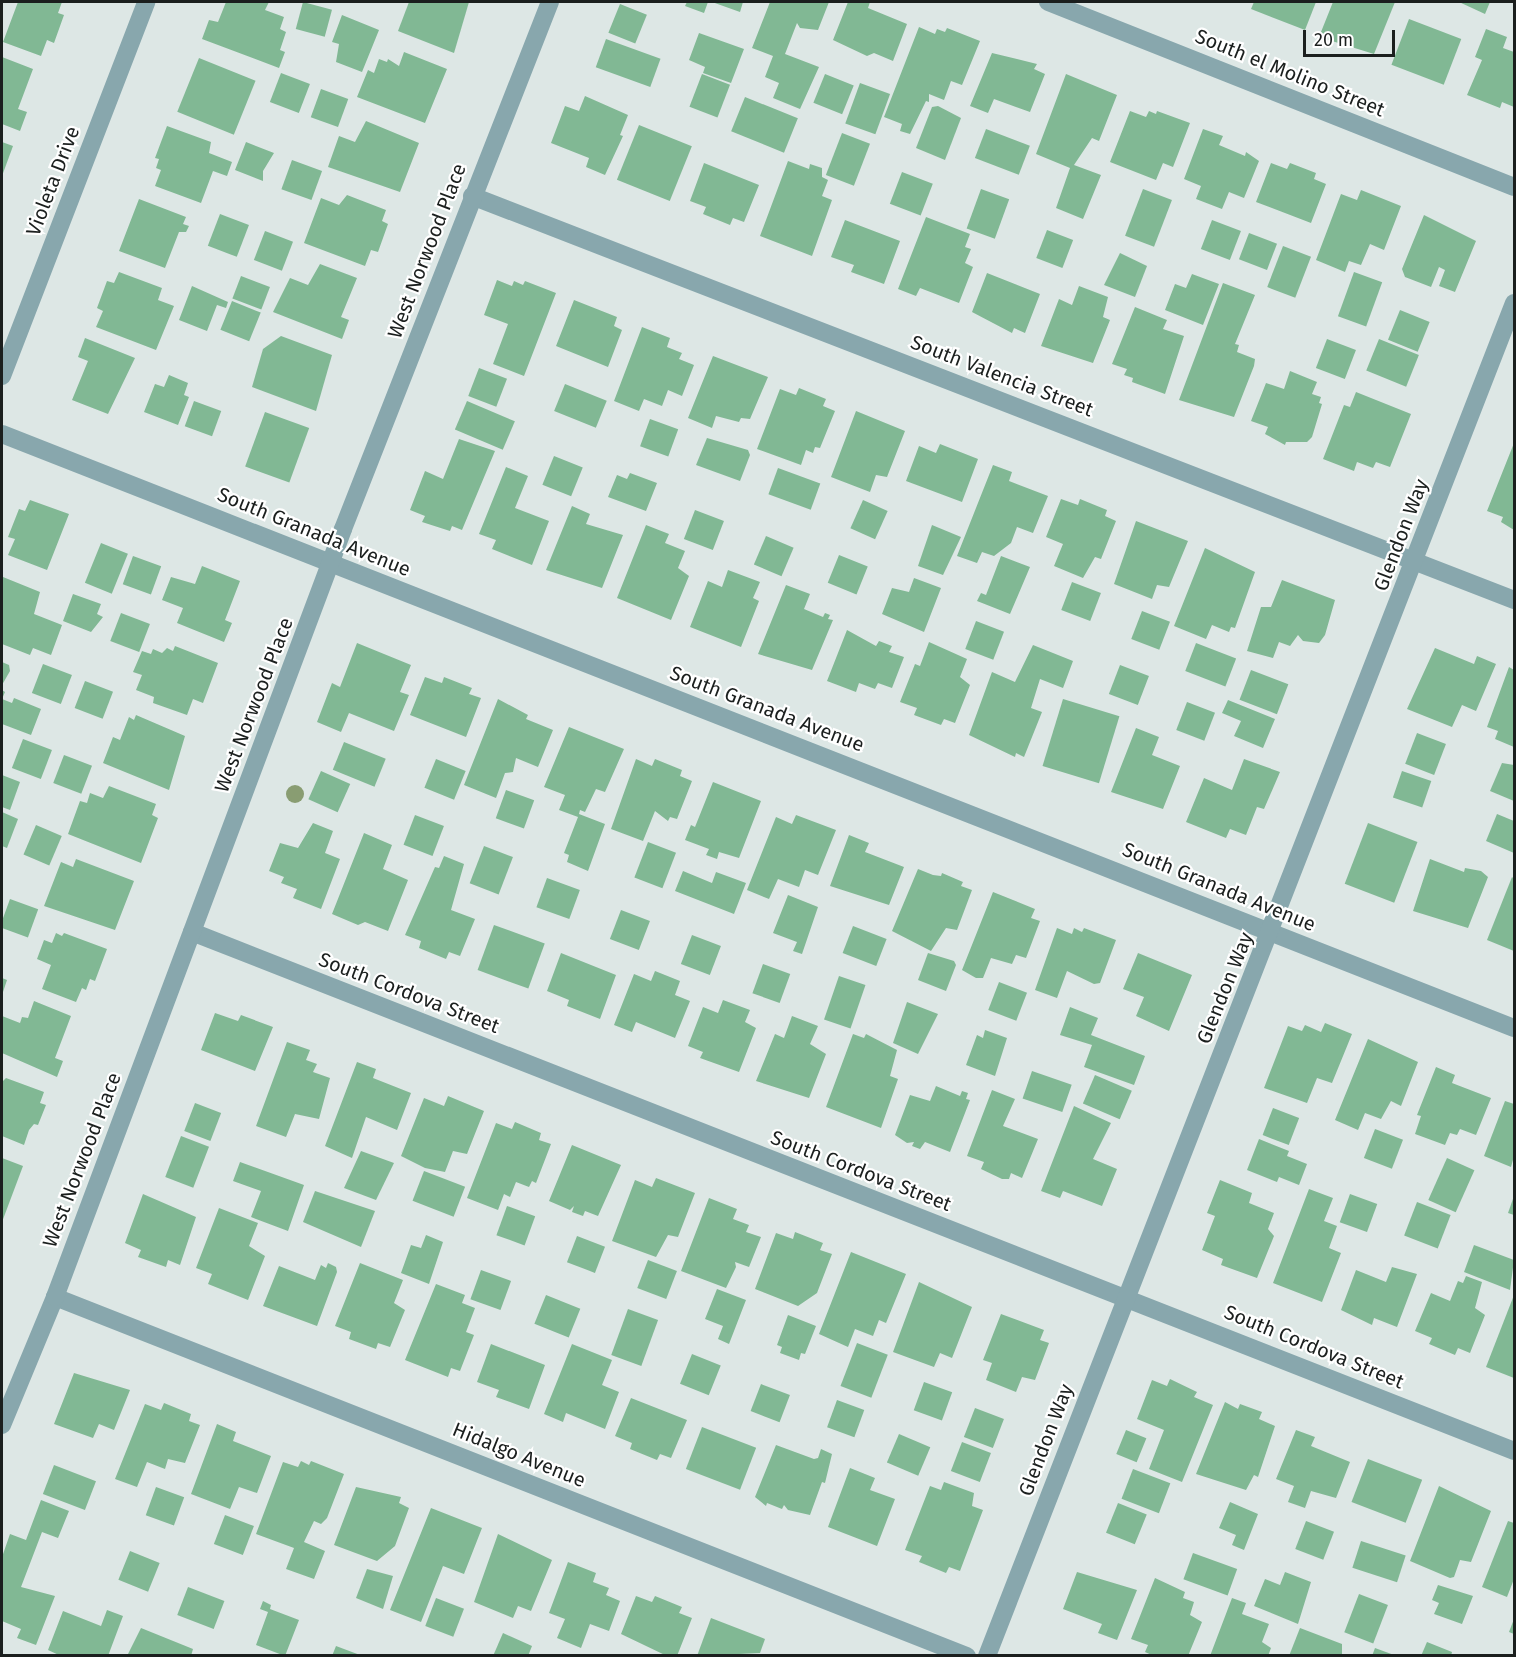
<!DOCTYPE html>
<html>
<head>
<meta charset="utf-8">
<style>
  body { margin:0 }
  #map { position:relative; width:1516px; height:1657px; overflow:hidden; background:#dde7e5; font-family:"Fira Sans",sans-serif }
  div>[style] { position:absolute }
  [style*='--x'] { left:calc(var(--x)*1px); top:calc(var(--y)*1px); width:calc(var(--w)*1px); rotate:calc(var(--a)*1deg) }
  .building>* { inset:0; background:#81b894; transform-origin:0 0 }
  .street>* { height:18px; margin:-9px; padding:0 9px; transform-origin:9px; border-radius:9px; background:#88a7ad }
  .trees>* { width:18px; height:18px; margin:-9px; border-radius:50%; background:#899d72 }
  span { translate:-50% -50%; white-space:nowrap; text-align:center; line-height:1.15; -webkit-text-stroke:4.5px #fff; paint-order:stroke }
  .street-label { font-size:20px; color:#1b1f1e }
  .frame { position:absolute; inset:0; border:3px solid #1b1f1e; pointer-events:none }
  .scale { position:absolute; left:1303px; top:30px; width:92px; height:27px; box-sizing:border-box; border:3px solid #1b1f1e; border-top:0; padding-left:8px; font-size:18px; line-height:21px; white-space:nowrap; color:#1b1f1e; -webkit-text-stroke:4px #fff; paint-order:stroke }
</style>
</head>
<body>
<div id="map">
  <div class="building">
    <div style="clip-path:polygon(18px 2px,62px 2px,58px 13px,64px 15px,54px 43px,47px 40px,41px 56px,3px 42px)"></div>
    <div style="clip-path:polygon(226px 2px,269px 2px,265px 10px,284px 17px,280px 29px,286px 32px,280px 50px,285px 52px,279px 68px,202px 39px,209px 20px,218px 22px)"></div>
    <div style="left:303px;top:2px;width:30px;height:28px;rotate:15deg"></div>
    <div style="clip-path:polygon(409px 2px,469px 2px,454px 53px,398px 31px)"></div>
    <div style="clip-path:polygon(687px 2px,708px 2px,704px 13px,685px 6px)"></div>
    <div style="clip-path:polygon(712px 2px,743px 2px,740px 12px)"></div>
    <div style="clip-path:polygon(770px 2px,829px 2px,818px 30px,800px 28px,797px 23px,785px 54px,819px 67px,800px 109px,773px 98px,779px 83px,765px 77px,773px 56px,752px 48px)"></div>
    <div style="clip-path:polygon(848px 2px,870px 2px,868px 8px,907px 24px,893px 61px,874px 53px,867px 56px,833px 40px)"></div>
    <div style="clip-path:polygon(1254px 2px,1316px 2px,1305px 30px,1251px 9px)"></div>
    <div style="clip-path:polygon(1333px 2px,1395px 2px,1374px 54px,1319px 37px)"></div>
    <div style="clip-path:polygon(1459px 2px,1490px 2px,1485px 14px)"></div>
    <div style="left:620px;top:4px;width:29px;height:31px;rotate:22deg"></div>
    <div style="clip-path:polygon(342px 15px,379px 30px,362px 72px,336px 62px,339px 44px,332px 42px)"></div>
    <div style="left:1409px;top:19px;width:56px;height:49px;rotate:21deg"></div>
    <div style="clip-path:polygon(919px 27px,935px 34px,937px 29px,945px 32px,947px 28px,980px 41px,962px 85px,951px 81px,944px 100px,929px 94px,929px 102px,926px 101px,910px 134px,900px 131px,902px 124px,884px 117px)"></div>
    <div style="clip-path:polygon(1486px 29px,1507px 37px,1503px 48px,1514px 52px,1514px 107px,1502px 102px,1500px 108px,1467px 95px,1482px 60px,1475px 57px)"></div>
    <div style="clip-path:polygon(699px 33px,744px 49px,731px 83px,703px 73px,705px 67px,689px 60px)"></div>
    <div style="left:606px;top:39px;width:58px;height:30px;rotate:20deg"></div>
    <div style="clip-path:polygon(404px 52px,447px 69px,425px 123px,357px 97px,368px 70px,374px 73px,379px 59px,387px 62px,388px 59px,399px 66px)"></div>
    <div style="clip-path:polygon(992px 53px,1037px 64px,1034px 69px,1045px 74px,1030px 112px,994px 99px,988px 113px,970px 106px)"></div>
    <div style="clip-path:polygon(2px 57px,33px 69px,18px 109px,27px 112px,20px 131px,2px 124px)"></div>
    <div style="left:199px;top:58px;width:61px;height:58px;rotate:22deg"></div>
    <div style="left:281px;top:73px;width:31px;height:31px;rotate:21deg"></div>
    <div style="left:702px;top:74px;width:30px;height:35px;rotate:21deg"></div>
    <div style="left:825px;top:74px;width:31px;height:31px;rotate:22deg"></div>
    <div style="clip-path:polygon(1066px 74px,1117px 95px,1099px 141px,1092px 138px,1074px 165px,1101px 175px,1083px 219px,1056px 208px,1070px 168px,1036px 154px)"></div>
    <div style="left:860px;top:83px;width:32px;height:43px;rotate:20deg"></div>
    <div style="left:321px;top:89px;width:29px;height:30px;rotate:20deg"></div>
    <div style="clip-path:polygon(585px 96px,628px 115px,620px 135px,623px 136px,605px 175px,586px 167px,589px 158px,551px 143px,565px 106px,579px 111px)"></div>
    <div style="left:745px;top:97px;width:57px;height:37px;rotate:22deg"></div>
    <div style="clip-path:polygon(938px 106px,961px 118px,945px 160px,916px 148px,932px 107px)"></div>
    <div style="clip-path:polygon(1130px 111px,1146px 117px,1149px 111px,1156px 114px,1157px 111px,1190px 123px,1173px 167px,1163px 163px,1156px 180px,1110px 162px)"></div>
    <div style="clip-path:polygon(366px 121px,419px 143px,400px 192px,328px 167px,339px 136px,355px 142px)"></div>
    <div style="left:639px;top:125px;width:57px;height:59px;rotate:22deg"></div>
    <div style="clip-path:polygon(167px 126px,211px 142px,209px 153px,232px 162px,227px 176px,213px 171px,201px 203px,155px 186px,161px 170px,156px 168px,159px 159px,155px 158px)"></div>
    <div style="left:986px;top:129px;width:47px;height:31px;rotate:21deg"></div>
    <div style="clip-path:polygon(1203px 129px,1223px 136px,1219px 145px,1245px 156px,1246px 152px,1259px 161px,1244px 198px,1229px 192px,1222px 209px,1196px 199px,1201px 186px,1184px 179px)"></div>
    <div style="left:842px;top:133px;width:30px;height:45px;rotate:21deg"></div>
    <div style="clip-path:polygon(2px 142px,13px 146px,2px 176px)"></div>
    <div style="clip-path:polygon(246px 142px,274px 153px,263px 171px,263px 181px,235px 170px)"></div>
    <div style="left:292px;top:160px;width:32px;height:31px;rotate:20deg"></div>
    <div style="clip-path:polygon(788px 161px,809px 169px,810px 164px,822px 168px,822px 177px,828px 180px,822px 196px,832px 200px,812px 256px,760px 236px)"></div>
    <div style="clip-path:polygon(704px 163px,759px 185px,744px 222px,733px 218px,730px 225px,703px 214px,706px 207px,690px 201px)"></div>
    <div style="clip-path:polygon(1271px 163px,1287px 169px,1290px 163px,1316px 173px,1314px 179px,1326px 184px,1311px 223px,1256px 202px)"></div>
    <div style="left:902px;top:172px;width:33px;height:34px;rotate:21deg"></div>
    <div style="left:981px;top:189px;width:30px;height:42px;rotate:20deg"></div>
    <div style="left:1143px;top:189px;width:31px;height:50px;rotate:21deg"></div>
    <div style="clip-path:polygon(1361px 190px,1401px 206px,1384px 250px,1370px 244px,1361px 265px,1349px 261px,1345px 272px,1316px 260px,1341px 194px,1357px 200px)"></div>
    <div style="clip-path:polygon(347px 195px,386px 210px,382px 221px,388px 224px,378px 252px,371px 250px,365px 266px,304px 243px,321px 198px,339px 205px)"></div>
    <div style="clip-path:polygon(139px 199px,186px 217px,183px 224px,189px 226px,186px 232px,179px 232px,165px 268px,119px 251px)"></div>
    <div style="left:220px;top:214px;width:31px;height:34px;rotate:21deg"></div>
    <div style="clip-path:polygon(1424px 215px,1476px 241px,1455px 292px,1439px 286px,1445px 270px,1439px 267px,1431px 287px,1405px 277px,1402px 269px)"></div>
    <div style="clip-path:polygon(926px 217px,970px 234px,965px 247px,971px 249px,965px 263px,973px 267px,959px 303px,920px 288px,916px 296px,898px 289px)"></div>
    <div style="clip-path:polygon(845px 220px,900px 241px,884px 284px,851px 272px,854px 265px,831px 257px)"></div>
    <div style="left:1212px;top:220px;width:31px;height:31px;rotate:21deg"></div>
    <div style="left:1047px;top:230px;width:28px;height:30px;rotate:21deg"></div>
    <div style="left:265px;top:231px;width:30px;height:31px;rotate:21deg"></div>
    <div style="left:1249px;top:233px;width:30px;height:28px;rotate:21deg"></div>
    <div style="left:1283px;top:246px;width:30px;height:44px;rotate:21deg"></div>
    <div style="clip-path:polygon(1120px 253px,1147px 266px,1135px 297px,1104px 285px)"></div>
    <div style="clip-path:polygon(320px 264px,357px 278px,341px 317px,349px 320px,342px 339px,273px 312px,290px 278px,308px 285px)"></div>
    <div style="clip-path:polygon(119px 272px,162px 288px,158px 300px,174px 306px,156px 350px,96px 327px,103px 311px,97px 308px,107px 281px,114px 283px)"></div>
    <div style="left:1354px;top:272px;width:30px;height:47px;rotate:20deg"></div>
    <div style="clip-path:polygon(987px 273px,1040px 294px,1025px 333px,1014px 328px,1012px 333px,972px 312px)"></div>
    <div style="clip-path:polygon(1192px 274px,1219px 284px,1203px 325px,1165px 310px,1175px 284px,1186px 288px)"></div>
    <div style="left:241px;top:276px;width:31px;height:24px;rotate:21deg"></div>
    <div style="clip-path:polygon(497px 280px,512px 286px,514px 281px,523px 285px,525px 281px,556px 293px,524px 376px,493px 364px,508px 324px,484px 315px)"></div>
    <div style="clip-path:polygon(1223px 283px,1255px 295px,1235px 344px,1239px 345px,1237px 352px,1255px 359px,1254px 366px,1234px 417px,1179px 400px)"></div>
    <div style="clip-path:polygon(192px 286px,228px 302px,226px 308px,217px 305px,207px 331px,179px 320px)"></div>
    <div style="clip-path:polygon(1079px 286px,1108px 297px,1103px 317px,1110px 320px,1093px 363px,1041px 346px,1059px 299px,1072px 305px)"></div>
    <div style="clip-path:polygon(574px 300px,617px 317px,614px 326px,622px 330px,608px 367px,556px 346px)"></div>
    <div style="left:232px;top:301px;width:31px;height:31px;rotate:22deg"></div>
    <div style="clip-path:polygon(1135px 307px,1167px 320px,1163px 329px,1184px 336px,1165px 394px,1132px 382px,1133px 378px,1124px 375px,1127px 369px,1112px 364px)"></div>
    <div style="left:1400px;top:310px;width:32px;height:32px;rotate:22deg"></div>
    <div style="clip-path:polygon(642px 327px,670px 338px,667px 347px,682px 353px,679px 359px,694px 365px,682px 396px,668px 390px,662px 406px,644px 399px,639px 411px,614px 401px)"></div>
    <div style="clip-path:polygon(281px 336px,332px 355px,316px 411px,252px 387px,263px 349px)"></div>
    <div style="clip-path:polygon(85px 338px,135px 358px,108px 414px,72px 400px,88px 361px,78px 357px)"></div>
    <div style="left:1327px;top:339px;width:31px;height:31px;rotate:21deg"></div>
    <div style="left:1379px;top:339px;width:43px;height:34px;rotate:22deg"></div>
    <div style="clip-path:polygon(713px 356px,768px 377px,750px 419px,741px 418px,739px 422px,716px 416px,712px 428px,688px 418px)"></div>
    <div style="left:479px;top:368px;width:30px;height:30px;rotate:21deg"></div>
    <div style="clip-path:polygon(1290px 371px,1317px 382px,1312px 394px,1321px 397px,1319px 403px,1322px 404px,1312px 437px,1307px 442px,1286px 442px,1285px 445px,1265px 434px,1268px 427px,1251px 421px,1266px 383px,1284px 389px)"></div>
    <div style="clip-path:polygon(169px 375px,188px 383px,184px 395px,189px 397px,178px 425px,144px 412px,155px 384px,164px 387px)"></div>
    <div style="left:565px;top:384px;width:45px;height:29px;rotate:22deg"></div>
    <div style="clip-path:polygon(799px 388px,826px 399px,823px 406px,835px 411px,820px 448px,815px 447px,813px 453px,806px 450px,801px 465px,757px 449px,780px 389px,796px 395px)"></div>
    <div style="clip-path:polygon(1356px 392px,1411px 414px,1390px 467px,1376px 462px,1373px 468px,1357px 462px,1354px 471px,1323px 459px,1344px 405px,1350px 407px)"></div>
    <div style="left:194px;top:401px;width:29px;height:27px;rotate:20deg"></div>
    <div style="left:467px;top:401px;width:52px;height:31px;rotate:23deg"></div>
    <div style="clip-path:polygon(856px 411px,905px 431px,887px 477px,876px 475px,870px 492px,831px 477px)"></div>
    <div style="left:265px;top:412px;width:47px;height:58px;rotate:20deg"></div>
    <div style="left:650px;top:419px;width:30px;height:29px;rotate:20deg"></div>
    <div style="clip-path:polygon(707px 438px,748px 450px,750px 455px,740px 481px,696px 465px)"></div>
    <div style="clip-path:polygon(459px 439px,495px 451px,462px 530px,452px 526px,450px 531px,422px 522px,425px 516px,410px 510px,425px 471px,443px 479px)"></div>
    <div style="clip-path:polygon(1514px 443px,1514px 530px,1501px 522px,1503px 517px,1487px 511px)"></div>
    <div style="clip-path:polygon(940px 444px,978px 459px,962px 502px,906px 481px,919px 446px,936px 453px)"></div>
    <div style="left:554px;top:456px;width:31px;height:31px;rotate:22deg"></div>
    <div style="clip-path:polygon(993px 465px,1012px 472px,1009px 481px,1048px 496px,1033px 533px,1017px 527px,1011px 543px,994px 556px,982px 552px,977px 563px,957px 556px)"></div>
    <div style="clip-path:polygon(506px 467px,528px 476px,515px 508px,549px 521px,532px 565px,492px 549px,496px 540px,479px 534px)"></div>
    <div style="left:778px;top:468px;width:45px;height:28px;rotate:20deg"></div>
    <div style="clip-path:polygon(630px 473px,657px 483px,646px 511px,608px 497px,617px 475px,627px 479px)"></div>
    <div style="clip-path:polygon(1061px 499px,1078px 505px,1080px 499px,1107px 510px,1105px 516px,1116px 521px,1101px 559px,1095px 557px,1083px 578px,1054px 566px,1063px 544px,1046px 537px)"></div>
    <div style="clip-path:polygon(30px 500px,69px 514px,47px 570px,8px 555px,15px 539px,8px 537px,19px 509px,25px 511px)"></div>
    <div style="left:863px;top:500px;width:27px;height:31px;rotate:24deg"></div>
    <div style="clip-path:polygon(572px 506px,590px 514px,586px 524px,623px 535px,602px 588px,546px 570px)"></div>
    <div style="left:695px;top:510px;width:31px;height:31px;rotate:21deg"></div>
    <div style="clip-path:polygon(1136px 521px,1188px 541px,1169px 587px,1157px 585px,1152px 599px,1114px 584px)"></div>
    <div style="clip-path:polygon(646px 525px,669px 534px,665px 543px,685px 551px,678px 568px,689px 576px,671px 620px,617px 598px)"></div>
    <div style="clip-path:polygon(932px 525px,961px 537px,943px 575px,918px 566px)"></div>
    <div style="left:766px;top:536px;width:30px;height:31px;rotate:23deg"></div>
    <div style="left:101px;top:543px;width:29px;height:43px;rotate:22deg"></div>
    <div style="clip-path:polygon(1205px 548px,1255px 572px,1235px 628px,1231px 627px,1229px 632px,1212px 625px,1206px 639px,1174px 626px)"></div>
    <div style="left:839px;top:555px;width:31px;height:30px;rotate:22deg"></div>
    <div style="left:133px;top:556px;width:30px;height:30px;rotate:20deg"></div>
    <div style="clip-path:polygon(1001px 556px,1030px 567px,1010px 614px,977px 601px,981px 593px,986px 595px)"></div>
    <div style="clip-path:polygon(202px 566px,240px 581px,225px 620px,232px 623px,224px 642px,177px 623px,183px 608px,162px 600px,171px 577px,195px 584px)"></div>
    <div style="clip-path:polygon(728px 570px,760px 582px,753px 598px,759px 601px,741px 647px,690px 627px,708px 581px,722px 587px)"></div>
    <div style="clip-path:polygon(3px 577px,40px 592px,34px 614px,62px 625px,51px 655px,33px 648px,30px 655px,2px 644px)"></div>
    <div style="clip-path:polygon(914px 578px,941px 588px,924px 632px,882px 614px,892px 588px,909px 592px)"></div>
    <div style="clip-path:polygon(1282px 580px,1335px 600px,1325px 635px,1319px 643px,1303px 641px,1298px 635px,1290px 646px,1279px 642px,1273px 658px,1247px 651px,1261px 607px,1271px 607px)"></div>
    <div style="left:1072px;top:582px;width:31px;height:30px;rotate:21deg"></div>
    <div style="clip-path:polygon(786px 585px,810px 594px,804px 609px,823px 617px,825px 613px,830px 615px,828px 619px,833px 620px,812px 670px,758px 654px)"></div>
    <div style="clip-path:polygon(73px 594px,101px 604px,97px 614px,103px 617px,91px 632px,63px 621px)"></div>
    <div style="left:1142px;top:611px;width:30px;height:30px;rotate:21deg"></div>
    <div style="left:121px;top:613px;width:31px;height:30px;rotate:21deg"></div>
    <div style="left:976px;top:621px;width:30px;height:30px;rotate:21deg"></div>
    <div style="clip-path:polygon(847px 630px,876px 646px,879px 641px,892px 646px,889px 652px,904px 657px,892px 688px,878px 683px,875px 689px,859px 683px,856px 692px,827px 681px)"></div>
    <div style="clip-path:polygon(929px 642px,967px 659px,960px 677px,970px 685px,955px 723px,944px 719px,941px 725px,914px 715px,917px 708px,900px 702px,915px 664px,920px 666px)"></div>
    <div style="clip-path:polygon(357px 643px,411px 665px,400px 692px,409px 695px,394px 731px,349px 713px,341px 732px,317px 722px,332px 683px,340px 687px)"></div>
    <div style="left:1196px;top:643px;width:43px;height:30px;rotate:21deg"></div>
    <div style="clip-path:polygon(1033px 645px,1073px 661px,1063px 688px,1040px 679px,1031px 708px,1042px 712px,1024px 757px,1016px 753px,1015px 757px,969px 735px,992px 672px,1015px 682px)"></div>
    <div style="clip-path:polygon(175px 646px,218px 663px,203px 703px,193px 699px,187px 715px,153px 703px,154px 697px,136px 690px,142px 675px,133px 672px,142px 651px,151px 654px,153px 649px,162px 653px,167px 648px,173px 651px)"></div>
    <div style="clip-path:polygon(1435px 648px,1474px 664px,1477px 656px,1496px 664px,1476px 711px,1462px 705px,1452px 727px,1407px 709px)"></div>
    <div style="clip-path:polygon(2px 662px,9px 665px,10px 671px,2px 685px)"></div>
    <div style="left:43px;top:664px;width:31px;height:31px;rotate:21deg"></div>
    <div style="left:1120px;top:665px;width:31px;height:31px;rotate:21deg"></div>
    <div style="clip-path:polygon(1509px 667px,1514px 670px,1514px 747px,1495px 739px,1498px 731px,1487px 727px)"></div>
    <div style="left:1251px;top:670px;width:40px;height:32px;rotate:21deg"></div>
    <div style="clip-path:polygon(425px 677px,442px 683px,444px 677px,472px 688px,469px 694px,481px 698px,466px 737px,410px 715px)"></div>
    <div style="left:85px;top:681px;width:30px;height:29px;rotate:21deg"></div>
    <div style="clip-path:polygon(2px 690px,5px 692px,2px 699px,12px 703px,14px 698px,41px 709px,31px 735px,2px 724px)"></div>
    <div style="clip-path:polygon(498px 699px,528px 715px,526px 719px,553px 730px,538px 767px,516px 758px,513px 772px,505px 773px,496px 798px,464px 785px)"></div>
    <div style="left:1063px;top:699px;width:59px;height:70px;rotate:17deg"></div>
    <div style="clip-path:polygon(1228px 700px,1275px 719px,1263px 748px,1234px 736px,1241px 721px,1222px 713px)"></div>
    <div style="left:1187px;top:702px;width:30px;height:30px;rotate:21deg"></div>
    <div style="clip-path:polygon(136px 715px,185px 736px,169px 790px,103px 763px,113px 737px,120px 740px,129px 717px,134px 720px)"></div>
    <div style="clip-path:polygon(569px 727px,624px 749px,605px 792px,596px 789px,585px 812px,580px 810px,579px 814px,605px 824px,588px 871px,567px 862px,569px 855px,564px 853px,578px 817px,559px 810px,565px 795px,544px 787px)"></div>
    <div style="clip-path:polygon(1136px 728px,1159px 737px,1152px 755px,1180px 766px,1163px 809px,1111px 792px)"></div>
    <div style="left:1417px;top:733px;width:31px;height:33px;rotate:21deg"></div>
    <div style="left:23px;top:739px;width:31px;height:31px;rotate:21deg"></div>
    <div style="left:344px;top:742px;width:45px;height:30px;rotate:22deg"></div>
    <div style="left:64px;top:755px;width:30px;height:30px;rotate:21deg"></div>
    <div style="left:436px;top:759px;width:32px;height:31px;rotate:22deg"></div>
    <div style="clip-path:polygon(636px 759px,652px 766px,655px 759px,682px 770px,680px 776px,692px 781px,677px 819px,670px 817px,668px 821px,655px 811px,643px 841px,611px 829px)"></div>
    <div style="clip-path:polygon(1244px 759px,1280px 772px,1264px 809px,1257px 807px,1246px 835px,1230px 829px,1226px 838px,1186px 822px,1204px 778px,1232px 790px)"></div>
    <div style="clip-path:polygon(1502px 763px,1514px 765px,1514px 801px,1490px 791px)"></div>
    <div style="left:321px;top:771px;width:32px;height:31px;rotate:24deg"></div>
    <div style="left:1402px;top:771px;width:31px;height:28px;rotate:19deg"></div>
    <div style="clip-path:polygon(2px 775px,20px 782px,10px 810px,2px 807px)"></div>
    <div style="clip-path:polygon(713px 782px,761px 801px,739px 858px,719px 852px,717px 859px,706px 855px,709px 849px,685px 840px,691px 825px,695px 827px)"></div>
    <div style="clip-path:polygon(109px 786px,156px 804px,152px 815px,158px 818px,141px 863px,68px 834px,80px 801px,87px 803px,90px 793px,103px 798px)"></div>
    <div style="left:506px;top:790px;width:30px;height:30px;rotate:20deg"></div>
    <div style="clip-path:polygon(2px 812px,18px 819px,7px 848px,2px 846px)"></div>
    <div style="clip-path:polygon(1497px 814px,1514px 821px,1514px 853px,1486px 841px)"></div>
    <div style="left:415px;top:815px;width:31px;height:32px;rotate:21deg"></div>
    <div style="clip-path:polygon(796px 815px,836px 830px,818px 875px,805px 870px,799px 887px,778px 879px,769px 899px,747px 890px,776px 817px,792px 824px)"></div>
    <div style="clip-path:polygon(313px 823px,333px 831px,325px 853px,340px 859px,321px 909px,293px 898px,297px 889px,281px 883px,284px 877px,269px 871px,280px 843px,298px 848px)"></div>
    <div style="left:1368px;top:823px;width:53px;height:65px;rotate:21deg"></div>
    <div style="left:36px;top:825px;width:28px;height:32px;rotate:23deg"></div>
    <div style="clip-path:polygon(364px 833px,392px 845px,383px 869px,408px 880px,388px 931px,365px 922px,358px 925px,332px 914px)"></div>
    <div style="clip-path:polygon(849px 835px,869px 843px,865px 852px,904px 867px,889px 905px,830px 886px)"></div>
    <div style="left:648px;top:842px;width:30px;height:38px;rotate:21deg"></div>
    <div style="left:484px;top:846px;width:31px;height:40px;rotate:21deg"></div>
    <div style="clip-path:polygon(444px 856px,464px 864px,451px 910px,475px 919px,460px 956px,449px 952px,446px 959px,419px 948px,421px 941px,405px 935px,435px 867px,439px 868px)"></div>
    <div style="clip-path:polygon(76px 859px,134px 881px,115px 930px,44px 906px,61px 862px,73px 867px)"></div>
    <div style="clip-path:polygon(1430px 859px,1464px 872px,1465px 868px,1481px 871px,1488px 877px,1468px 928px,1413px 911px)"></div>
    <div style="clip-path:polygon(918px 869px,933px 875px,941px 876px,942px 873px,963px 882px,961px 886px,972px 890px,957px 930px,946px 928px,931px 951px,892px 931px)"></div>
    <div style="clip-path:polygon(683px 871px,712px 883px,716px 872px,746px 883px,734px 914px,675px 891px)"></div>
    <div style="clip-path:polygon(1512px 877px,1514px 879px,1514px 951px,1487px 940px)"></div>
    <div style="left:547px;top:878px;width:35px;height:31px;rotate:20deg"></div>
    <div style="clip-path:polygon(993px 892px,1035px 909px,1031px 918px,1040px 921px,1026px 958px,1016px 955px,1012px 964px,991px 958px,983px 978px,976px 978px,962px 970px)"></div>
    <div style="clip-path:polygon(788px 895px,818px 907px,802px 954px,793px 951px,797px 942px,773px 933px)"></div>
    <div style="left:10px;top:899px;width:30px;height:30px;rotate:20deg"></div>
    <div style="left:621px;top:910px;width:31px;height:31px;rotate:21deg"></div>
    <div style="left:494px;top:925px;width:54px;height:48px;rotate:20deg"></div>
    <div style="left:853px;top:926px;width:36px;height:29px;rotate:21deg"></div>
    <div style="clip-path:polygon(1057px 928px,1072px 934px,1074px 928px,1082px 932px,1084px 928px,1116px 940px,1100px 983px,1094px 984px,1067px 971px,1057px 998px,1035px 990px)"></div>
    <div style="clip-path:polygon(56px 933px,62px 936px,64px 933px,107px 949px,95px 981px,90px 979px,86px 990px,82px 988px,76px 1002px,42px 989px,51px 965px,37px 959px,44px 940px,52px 943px)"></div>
    <div style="left:692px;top:935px;width:31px;height:31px;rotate:21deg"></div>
    <div style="clip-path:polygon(561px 953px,616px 975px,600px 1019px,567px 1006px,569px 1000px,547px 991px)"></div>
    <div style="clip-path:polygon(928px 953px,954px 961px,956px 965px,946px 991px,918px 980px)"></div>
    <div style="clip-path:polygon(1138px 953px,1192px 975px,1169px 1031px,1136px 1016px,1144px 997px,1123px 989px)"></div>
    <div style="left:763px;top:964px;width:29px;height:31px;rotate:20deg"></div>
    <div style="clip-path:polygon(655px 971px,680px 981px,675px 995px,690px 1001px,675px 1038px,636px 1022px,632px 1032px,614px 1025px,634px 974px,651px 981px)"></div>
    <div style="left:839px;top:976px;width:28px;height:46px;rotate:19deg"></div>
    <div style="clip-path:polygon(2px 978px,7px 980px,2px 995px)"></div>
    <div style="left:999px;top:982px;width:30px;height:30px;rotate:21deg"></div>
    <div style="clip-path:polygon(723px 1000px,750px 1010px,745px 1022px,756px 1028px,739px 1072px,700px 1058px,703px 1052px,688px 1046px,703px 1007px,718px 1013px)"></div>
    <div style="clip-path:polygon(34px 1001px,71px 1016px,55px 1058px,63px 1061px,57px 1077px,2px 1053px,2px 1016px,20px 1023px,22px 1017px,28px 1018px)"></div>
    <div style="clip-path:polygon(907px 1002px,938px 1014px,918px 1054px,893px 1043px)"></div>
    <div style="clip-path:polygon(1070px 1007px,1098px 1018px,1091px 1035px,1145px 1056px,1134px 1085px,1084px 1067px,1092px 1045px,1060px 1035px)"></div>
    <div style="clip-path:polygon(215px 1013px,238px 1021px,241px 1015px,273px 1027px,255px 1071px,201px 1050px)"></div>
    <div style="clip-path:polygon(792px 1016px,818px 1026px,810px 1044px,826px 1054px,809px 1098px,756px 1081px,775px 1034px,784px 1038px)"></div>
    <div style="clip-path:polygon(1325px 1023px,1352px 1034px,1332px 1083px,1317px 1078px,1307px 1103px,1264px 1088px,1288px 1026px,1302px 1031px,1305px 1025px,1321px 1032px)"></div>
    <div style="clip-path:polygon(985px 1030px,1007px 1038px,995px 1076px,966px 1065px,977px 1035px,983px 1038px)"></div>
    <div style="clip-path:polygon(853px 1034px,864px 1038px,866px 1034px,897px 1050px,890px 1076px,898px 1079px,881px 1128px,826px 1107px)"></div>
    <div style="clip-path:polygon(1368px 1039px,1418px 1062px,1401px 1106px,1391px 1101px,1381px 1119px,1365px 1113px,1358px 1130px,1335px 1120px)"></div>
    <div style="clip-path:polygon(287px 1042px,310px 1050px,306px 1060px,317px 1064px,313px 1072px,330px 1078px,319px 1119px,295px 1114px,286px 1137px,256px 1126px)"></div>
    <div style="clip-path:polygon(357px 1062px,376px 1069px,373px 1078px,411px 1093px,397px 1130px,366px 1117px,352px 1158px,325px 1146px)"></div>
    <div style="clip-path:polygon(1436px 1067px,1455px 1075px,1452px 1083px,1491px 1098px,1476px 1135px,1460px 1129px,1457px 1135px,1450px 1133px,1445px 1145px,1415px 1134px,1421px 1116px,1417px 1115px)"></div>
    <div style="left:1032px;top:1071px;width:42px;height:29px;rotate:19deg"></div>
    <div style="left:1095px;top:1075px;width:40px;height:31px;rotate:23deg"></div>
    <div style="clip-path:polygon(6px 1078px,44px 1092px,40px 1103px,46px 1105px,38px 1125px,34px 1124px,29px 1130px,24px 1145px,2px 1136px,2px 1082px)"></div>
    <div style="clip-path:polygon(936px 1086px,960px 1096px,962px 1091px,968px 1093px,966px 1099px,970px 1100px,950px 1152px,925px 1142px,920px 1149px,912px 1146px,914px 1142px,907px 1143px,895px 1135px,910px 1095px,930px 1101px)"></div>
    <div style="clip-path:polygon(992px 1090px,1015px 1099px,1003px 1126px,1038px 1139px,1022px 1178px,1011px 1173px,1009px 1179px,1002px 1179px,981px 1169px,984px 1162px,967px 1156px)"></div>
    <div style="clip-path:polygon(448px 1096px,484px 1111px,467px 1154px,453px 1151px,445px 1172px,425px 1168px,401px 1156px,424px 1098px,444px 1106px)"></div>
    <div style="clip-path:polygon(1505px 1101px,1514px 1104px,1514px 1156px,1511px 1167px,1484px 1156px)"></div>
    <div style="left:195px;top:1103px;width:28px;height:30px;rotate:21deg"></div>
    <div style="clip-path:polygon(1074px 1106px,1111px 1123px,1093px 1159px,1117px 1169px,1102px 1206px,1063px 1191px,1060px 1198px,1041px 1191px)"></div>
    <div style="left:1273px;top:1108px;width:28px;height:29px;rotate:21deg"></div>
    <div style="clip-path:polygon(515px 1122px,541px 1133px,539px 1140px,551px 1144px,536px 1183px,532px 1181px,529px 1187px,516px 1182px,510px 1197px,504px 1194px,498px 1210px,467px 1198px,496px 1123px,512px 1129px)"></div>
    <div style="left:1375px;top:1129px;width:30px;height:31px;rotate:21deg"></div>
    <div style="left:181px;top:1136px;width:30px;height:44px;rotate:21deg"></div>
    <div style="clip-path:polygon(1259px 1139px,1289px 1151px,1287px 1156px,1307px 1164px,1299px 1185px,1279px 1177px,1277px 1182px,1247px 1170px)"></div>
    <div style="clip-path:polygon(572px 1145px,621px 1165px,598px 1216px,585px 1211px,583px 1216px,572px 1212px,574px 1206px,570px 1210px,549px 1201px)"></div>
    <div style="clip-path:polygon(361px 1151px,394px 1163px,376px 1200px,344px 1188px)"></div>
    <div style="clip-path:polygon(2px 1158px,23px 1166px,2px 1222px)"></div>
    <div style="left:1447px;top:1158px;width:30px;height:46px;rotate:24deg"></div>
    <div style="clip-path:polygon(240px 1162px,304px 1185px,288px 1231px,251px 1217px,261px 1191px,233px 1181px)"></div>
    <div style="left:424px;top:1171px;width:44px;height:32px;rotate:21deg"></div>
    <div style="clip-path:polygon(656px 1178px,695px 1193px,678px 1237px,668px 1235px,656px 1257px,612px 1241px,635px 1180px,652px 1187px)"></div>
    <div style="clip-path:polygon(1220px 1180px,1252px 1193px,1249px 1203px,1274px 1213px,1268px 1229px,1274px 1236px,1257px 1278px,1221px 1265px,1223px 1259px,1202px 1250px,1215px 1216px,1207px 1213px)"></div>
    <div style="clip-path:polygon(1309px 1189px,1333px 1198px,1324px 1221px,1337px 1226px,1329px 1248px,1341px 1253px,1322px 1302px,1273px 1283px)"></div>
    <div style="clip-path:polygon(315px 1191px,375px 1211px,361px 1247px,303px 1222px)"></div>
    <div style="clip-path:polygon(143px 1194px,196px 1217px,180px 1265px,168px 1260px,166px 1267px,138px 1257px,141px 1250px,125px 1243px)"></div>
    <div style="left:1350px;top:1194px;width:29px;height:30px;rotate:20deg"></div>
    <div style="clip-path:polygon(1514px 1196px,1514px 1215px,1508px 1213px)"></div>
    <div style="clip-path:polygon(709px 1198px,737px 1209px,733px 1219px,749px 1225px,746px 1232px,761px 1237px,749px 1267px,735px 1262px,736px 1267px,726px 1288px,681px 1271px)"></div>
    <div style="left:1417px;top:1202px;width:36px;height:36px;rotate:21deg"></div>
    <div style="left:507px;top:1206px;width:30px;height:31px;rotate:20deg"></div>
    <div style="clip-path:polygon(219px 1208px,258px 1223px,249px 1246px,265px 1256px,248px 1300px,208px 1284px,212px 1274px,196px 1268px)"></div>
    <div style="clip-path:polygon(795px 1232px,823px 1243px,820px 1250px,832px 1254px,817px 1293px,798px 1306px,755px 1289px,776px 1233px,793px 1239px)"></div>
    <div style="clip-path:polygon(426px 1235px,443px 1242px,429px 1284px,401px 1273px,411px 1245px,421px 1248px)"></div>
    <div style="left:577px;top:1236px;width:30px;height:28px;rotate:21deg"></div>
    <div style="clip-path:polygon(1474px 1245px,1514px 1260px,1510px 1290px,1464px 1272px)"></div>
    <div style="clip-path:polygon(851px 1252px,906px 1274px,886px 1323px,879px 1320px,873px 1336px,855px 1329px,848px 1347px,819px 1334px)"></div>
    <div style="left:648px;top:1260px;width:31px;height:30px;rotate:21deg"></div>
    <div style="clip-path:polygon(328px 1263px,336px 1267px,337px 1272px,317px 1326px,263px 1306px,279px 1266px,315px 1280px,321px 1265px,326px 1268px)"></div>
    <div style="clip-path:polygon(360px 1263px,403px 1280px,394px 1303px,405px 1310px,390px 1347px,378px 1343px,376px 1349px,349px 1339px,351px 1332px,335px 1326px)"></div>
    <div style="clip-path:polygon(1392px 1267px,1417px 1274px,1397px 1327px,1374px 1318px,1372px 1325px,1341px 1310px,1356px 1270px,1386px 1282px)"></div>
    <div style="left:481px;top:1270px;width:32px;height:31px;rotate:20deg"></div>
    <div style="clip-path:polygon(1466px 1276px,1482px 1282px,1475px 1308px,1485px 1315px,1470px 1353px,1458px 1348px,1455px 1355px,1429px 1344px,1432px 1338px,1415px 1331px,1431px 1293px,1450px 1301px,1458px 1281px,1463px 1283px)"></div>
    <div style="clip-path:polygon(919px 1282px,972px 1307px,952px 1358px,940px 1353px,934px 1367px,893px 1352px)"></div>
    <div style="clip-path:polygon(436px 1284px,465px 1295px,462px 1303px,475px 1308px,466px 1332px,474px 1335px,460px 1371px,451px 1368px,448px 1377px,405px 1360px)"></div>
    <div style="clip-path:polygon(717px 1289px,746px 1300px,729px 1344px,718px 1339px,723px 1326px,705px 1319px)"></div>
    <div style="left:546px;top:1295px;width:37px;height:31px;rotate:22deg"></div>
    <div style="clip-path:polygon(1514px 1295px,1514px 1378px,1486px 1367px)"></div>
    <div style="left:628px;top:1309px;width:32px;height:49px;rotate:20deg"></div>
    <div style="clip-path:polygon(1001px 1314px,1044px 1330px,1040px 1340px,1049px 1343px,1035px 1380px,1022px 1377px,1016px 1392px,986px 1380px,992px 1363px,983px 1360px)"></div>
    <div style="clip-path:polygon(788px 1315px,816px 1326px,805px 1354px,801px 1353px,799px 1360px,780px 1353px,782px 1347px,777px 1345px)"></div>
    <div style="left:857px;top:1343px;width:33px;height:46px;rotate:21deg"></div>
    <div style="clip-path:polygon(491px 1344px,545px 1365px,529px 1409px,496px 1397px,499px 1390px,477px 1382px)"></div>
    <div style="clip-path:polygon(572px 1344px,612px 1360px,602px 1385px,619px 1392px,605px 1429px,566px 1413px,563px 1422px,544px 1414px)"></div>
    <div style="left:692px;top:1354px;width:31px;height:32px;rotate:22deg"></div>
    <div style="clip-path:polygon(74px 1373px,130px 1390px,114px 1430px,99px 1424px,93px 1438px,54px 1424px)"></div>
    <div style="clip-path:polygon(1170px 1379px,1197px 1392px,1194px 1397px,1213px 1405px,1182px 1482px,1149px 1469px,1164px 1430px,1137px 1419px,1152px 1380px,1167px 1386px)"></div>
    <div style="left:924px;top:1382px;width:30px;height:30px;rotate:20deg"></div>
    <div style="left:761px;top:1384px;width:31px;height:29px;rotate:21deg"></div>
    <div style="clip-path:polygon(631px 1398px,687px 1420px,671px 1458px,660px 1454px,657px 1460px,630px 1449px,632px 1443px,615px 1436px)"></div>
    <div style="left:837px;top:1400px;width:29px;height:29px;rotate:20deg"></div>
    <div style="clip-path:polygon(1225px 1402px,1238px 1409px,1240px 1404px,1262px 1412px,1259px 1419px,1275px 1426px,1258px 1477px,1254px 1475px,1246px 1490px,1196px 1474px)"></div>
    <div style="clip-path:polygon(164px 1403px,191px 1414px,189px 1421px,200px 1425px,185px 1463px,168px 1459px,165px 1469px,147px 1462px,137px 1487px,115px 1479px,145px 1404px,161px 1410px)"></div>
    <div style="left:975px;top:1408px;width:31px;height:31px;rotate:21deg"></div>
    <div style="clip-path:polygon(217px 1424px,236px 1432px,233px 1441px,271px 1456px,257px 1493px,239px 1487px,230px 1509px,191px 1494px)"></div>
    <div style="left:702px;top:1427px;width:58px;height:45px;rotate:21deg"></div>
    <div style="left:1126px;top:1430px;width:22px;height:26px;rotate:22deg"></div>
    <div style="clip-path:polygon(1296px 1430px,1315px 1437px,1311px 1446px,1350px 1462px,1336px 1498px,1311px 1491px,1305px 1508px,1288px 1502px,1294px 1486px,1276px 1479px)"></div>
    <div style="left:899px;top:1434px;width:34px;height:31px;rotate:23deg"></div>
    <div style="left:962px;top:1442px;width:31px;height:31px;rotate:21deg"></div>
    <div style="clip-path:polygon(776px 1445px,814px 1459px,818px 1458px,821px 1449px,832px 1454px,825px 1483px,822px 1482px,810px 1515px,788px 1510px,784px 1505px,782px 1509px,767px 1503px,766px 1506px,755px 1497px)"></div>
    <div style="left:1368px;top:1459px;width:58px;height:46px;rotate:21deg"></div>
    <div style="clip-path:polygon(301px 1461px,309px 1465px,311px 1461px,344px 1474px,327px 1518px,321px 1524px,314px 1521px,304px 1542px,325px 1551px,314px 1579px,286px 1569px,294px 1548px,256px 1534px,283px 1462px,298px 1467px)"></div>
    <div style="left:54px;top:1465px;width:45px;height:31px;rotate:21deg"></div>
    <div style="clip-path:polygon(850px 1468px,875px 1478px,870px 1490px,895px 1499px,877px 1546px,828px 1527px)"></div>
    <div style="left:1133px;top:1469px;width:40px;height:32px;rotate:21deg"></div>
    <div style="clip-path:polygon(944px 1482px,974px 1493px,972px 1506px,983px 1510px,960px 1571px,949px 1567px,946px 1573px,919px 1562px,922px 1556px,905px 1550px,930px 1486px,941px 1490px)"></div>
    <div style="clip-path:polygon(1439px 1486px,1491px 1511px,1471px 1562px,1460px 1560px,1454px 1577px,1450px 1578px,1410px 1561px)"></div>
    <div style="left:156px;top:1487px;width:30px;height:30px;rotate:20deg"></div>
    <div style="clip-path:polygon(356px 1487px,401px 1497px,399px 1503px,409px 1508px,395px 1546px,377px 1561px,334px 1545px)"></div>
    <div style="clip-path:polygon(41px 1500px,69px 1511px,58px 1538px,42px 1532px,21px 1587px,55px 1596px,36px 1645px,17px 1638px,21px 1629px,2px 1621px,2px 1557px,10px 1534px,26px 1540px)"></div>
    <div style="clip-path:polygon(1230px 1502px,1258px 1514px,1244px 1550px,1232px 1545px,1236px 1535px,1219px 1528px)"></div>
    <div style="left:1118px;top:1503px;width:31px;height:32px;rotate:22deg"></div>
    <div style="clip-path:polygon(431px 1508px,482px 1528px,464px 1574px,443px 1566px,421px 1622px,390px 1610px)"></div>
    <div style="left:225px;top:1515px;width:31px;height:31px;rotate:21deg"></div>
    <div style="left:1306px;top:1521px;width:30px;height:30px;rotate:21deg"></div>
    <div style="clip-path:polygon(1508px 1521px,1514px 1523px,1514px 1579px,1507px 1597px,1482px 1587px)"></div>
    <div style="clip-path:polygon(498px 1534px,552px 1560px,531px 1611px,518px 1606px,513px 1618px,474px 1602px)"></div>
    <div style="left:1361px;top:1541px;width:47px;height:28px;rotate:18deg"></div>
    <div style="left:130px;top:1551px;width:32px;height:31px;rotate:22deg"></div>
    <div style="left:1193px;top:1553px;width:47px;height:28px;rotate:20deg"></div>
    <div style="clip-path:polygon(568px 1562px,596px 1573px,593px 1582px,609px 1588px,606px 1595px,620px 1601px,609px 1631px,590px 1624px,581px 1648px,557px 1638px,565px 1619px,549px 1613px)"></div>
    <div style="clip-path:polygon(367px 1569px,393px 1576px,383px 1609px,356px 1598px)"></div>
    <div style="clip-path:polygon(1077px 1572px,1137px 1590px,1117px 1640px,1098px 1633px,1102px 1624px,1063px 1609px)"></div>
    <div style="clip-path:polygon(1285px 1572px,1311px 1582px,1298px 1624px,1254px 1606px,1265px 1579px,1280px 1585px)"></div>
    <div style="clip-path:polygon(1155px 1578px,1185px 1592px,1183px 1598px,1194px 1602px,1190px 1615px,1202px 1622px,1188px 1656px,1154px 1656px,1145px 1652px,1148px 1645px,1131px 1639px)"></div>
    <div style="clip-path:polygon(1438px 1585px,1473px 1596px,1462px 1624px,1434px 1614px,1439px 1603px,1432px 1600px)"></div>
    <div style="left:188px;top:1587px;width:39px;height:30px;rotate:21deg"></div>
    <div style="left:1359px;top:1594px;width:31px;height:41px;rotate:21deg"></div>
    <div style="clip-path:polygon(636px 1596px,652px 1602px,655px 1596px,682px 1607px,679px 1613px,692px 1618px,677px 1656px,667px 1656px,621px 1634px)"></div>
    <div style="left:436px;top:1598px;width:30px;height:30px;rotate:21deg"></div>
    <div style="clip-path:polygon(1232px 1598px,1246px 1603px,1242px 1614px,1269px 1624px,1262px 1642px,1271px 1648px,1268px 1656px,1210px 1656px)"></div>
    <div style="clip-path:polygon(263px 1601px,271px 1605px,270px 1609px,299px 1620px,285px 1656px,256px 1645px,268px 1612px,260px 1609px)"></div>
    <div style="clip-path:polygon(107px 1610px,123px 1616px,108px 1656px,61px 1656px,48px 1650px,63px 1611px,101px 1626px)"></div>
    <div style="clip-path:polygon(711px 1618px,765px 1639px,760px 1653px,697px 1656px)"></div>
    <div style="clip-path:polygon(1514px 1619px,1514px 1634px,1509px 1632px)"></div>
    <div style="clip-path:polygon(141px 1628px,193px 1649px,191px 1656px,127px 1656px)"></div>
    <div style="clip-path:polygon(1300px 1628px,1342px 1644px,1342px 1656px,1289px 1656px)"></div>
    <div style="clip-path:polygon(503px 1633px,532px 1646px,528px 1656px,493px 1656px)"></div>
    <div style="clip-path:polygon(1427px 1642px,1452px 1652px,1451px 1656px,1421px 1656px)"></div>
    <div style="clip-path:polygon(336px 1646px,360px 1655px,360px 1656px,332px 1656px)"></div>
    <div style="clip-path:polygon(1375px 1648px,1394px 1655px,1394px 1656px,1372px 1656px)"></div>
  </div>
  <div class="street">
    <div style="--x:1048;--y:2;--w:501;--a:21.65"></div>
    <div style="--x:472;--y:196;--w:1118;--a:21.19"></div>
    <div style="--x:2;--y:376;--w:401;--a:-68.9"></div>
    <div style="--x:2;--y:434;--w:1624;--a:21.45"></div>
    <div style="--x:192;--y:932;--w:1420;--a:21.43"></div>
    <div style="--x:55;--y:1297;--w:980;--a:21.49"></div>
    <div style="--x:2;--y:1425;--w:139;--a:-67.5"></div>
    <div style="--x:55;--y:1297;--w:820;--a:-69.44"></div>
    <div style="--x:343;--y:529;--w:566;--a:-68.56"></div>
    <div style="--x:987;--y:1656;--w:1452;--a:-68.72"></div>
  </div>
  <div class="trees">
    <div style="left:295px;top:794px"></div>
  </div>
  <div class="street-label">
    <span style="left:1290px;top:73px;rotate:22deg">South el Molino Street</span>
    <span style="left:53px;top:181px;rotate:-69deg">Violeta Drive</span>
    <span style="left:427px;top:251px;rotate:-69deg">West Norwood Place</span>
    <span style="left:1002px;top:376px;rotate:21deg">South Valencia Street</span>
    <span style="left:314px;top:532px;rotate:22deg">South Granada Avenue</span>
    <span style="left:1401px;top:535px;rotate:-69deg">Glendon Way</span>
    <span style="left:254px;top:705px;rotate:-69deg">West Norwood Place</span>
    <span style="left:767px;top:709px;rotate:21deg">South Granada Avenue</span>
    <span style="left:1219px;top:887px;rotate:22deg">South Granada Avenue</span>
    <span style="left:1225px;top:988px;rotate:-68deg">Glendon Way</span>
    <span style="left:409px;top:993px;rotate:21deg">South Cordova Street</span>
    <span style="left:82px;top:1160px;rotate:-69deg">West Norwood Place</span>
    <span style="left:861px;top:1171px;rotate:21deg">South Cordova Street</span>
    <span style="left:1314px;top:1347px;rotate:22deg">South Cordova Street</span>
    <span style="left:1046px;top:1440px;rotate:-69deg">Glendon Way</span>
    <span style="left:519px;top:1455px;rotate:22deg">Hidalgo Avenue</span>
  </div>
  <div class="frame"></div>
  <div class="scale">20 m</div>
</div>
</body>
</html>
